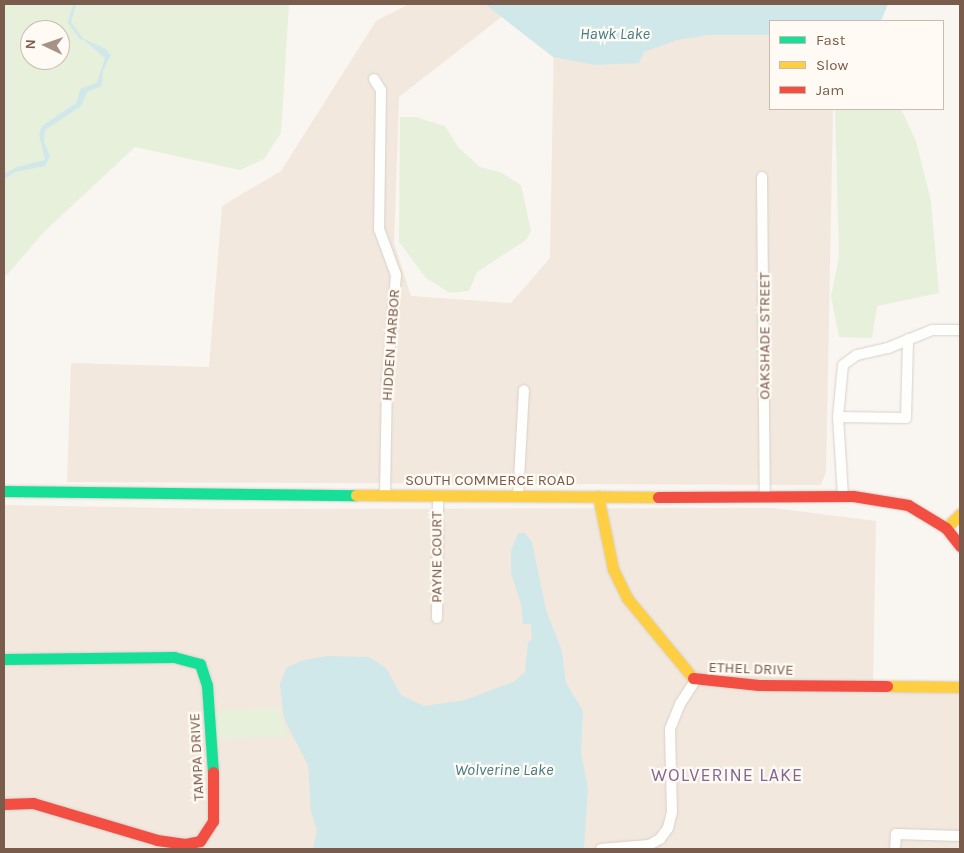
<!DOCTYPE html>
<html>
<head>
<meta charset="utf-8">
<style>
  body { margin:0 }
  #map { position:relative; width:964px; height:853px; overflow:hidden; background:#f9f5f0; font-family:Karla,sans-serif }
  div>[style] { position:absolute }
  [style*='--x'] { left:calc(var(--x)*1px); top:calc(var(--y)*1px); width:calc(var(--w)*1px); rotate:calc(var(--a)*1deg) }
  .residential>* { inset:0; background:#f2e8de }
  .green>* { inset:0; background:#e7f0db }
  .water>* { inset:0; background:#d0e8ea }
  .stream>* { height:3px; margin:-1.5px; padding:0 1.5px; transform-origin:1.5px; border-radius:1.5px; background:#d0e8ea }
  .roads { filter:drop-shadow(0 0 1px #d7d1cb) drop-shadow(0 0 1px #d7d1cb) }
  .street>* { height:10px; margin:-5px; padding:0 5px; transform-origin:5px; border-radius:5px; background:#fefefd }
  .fast>* { height:11px; margin:-5.5px; padding:0 5.5px; transform-origin:5.5px; border-radius:5.5px; background:#16e098 }
  .slow>* { height:11px; margin:-5.5px; padding:0 5.5px; transform-origin:5.5px; border-radius:5.5px; background:#ffcf43 }
  .jam>* { height:11px; margin:-5.5px; padding:0 5.5px; transform-origin:5.5px; border-radius:5.5px; background:#f24e42 }
  span { translate:-50% -50%; white-space:nowrap; text-align:center; line-height:1.15; -webkit-text-stroke:4.5px #fffaf3; paint-order:stroke }
  .street-label { font-size:15px; color:#7a5c4d }
  .water-label { font-size:16px; color:#437c86; font-style:italic }
  .quarter-label { font-size:18px; color:#846695; letter-spacing:1px }
  .frame { position:absolute; inset:0; border:5px solid #7a5c4d; pointer-events:none }
  .legend { position:absolute; left:769px; top:20px; width:175px; height:90px; box-sizing:border-box; background:#fffaf3; border:1px solid #cabbb1; margin:0; padding:6px 9px; list-style:none; font-size:15px; color:#7a5c4d }
  .legend li { display:flex; align-items:center; gap:10px; height:25px }
  .legend b { width:25px; border:1px solid #cabbb1 }
  .north { position:absolute; left:20px; top:20px; width:50px; height:50px; box-sizing:border-box; background:#fffaf3; border:1px solid #cabbb1; border-radius:50%; rotate:273deg; font-size:14px; font-weight:700; line-height:20px; text-align:center; color:#7a5c4d }
  .north::after { content:''; display:block; margin:auto; width:18px; height:22px; background:#a69286; clip-path:polygon(50% 0,100% 100%,50% 72%,0 100%) }
</style>
</head>
<body>
<div id="map">
  <div class="residential">
    <div style="clip-path:polygon(409px 4px,518px 4px,399px 97px,394px 243px,411px 296px,511px 303px,550px 258px,554px 36px,711px 32px,770px 35px,770px 109px,833px 109px,826px 472px,821px 485px,67px 482px,71px 363px,209px 367px,222px 206px,281px 171px,376px 21px)"></div>
    <div style="clip-path:polygon(4px 505px,224px 509px,773px 508px,876px 521px,873px 686px,960px 687px,960px 849px,4px 849px)"></div>
  </div>
  <div class="green">
    <div style="clip-path:polygon(evenodd,4px 4px,289px 4px,281px 133px,264px 159px,240px 170px,135px 147px,46px 230px,4px 278px,4px 4px,30px 30px,60px 30px,60px 60px,30px 60px,30px 30px)"></div>
    <div style="clip-path:polygon(835px 109px,901px 109px,916px 141px,931px 201px,939px 293px,877px 306px,872px 338px,839px 337px,831px 296px,839px 257px)"></div>
    <div style="clip-path:polygon(400px 117px,415px 117px,445px 126px,458px 147px,480px 167px,500px 172px,521px 185px,531px 231px,526px 240px,477px 272px,469px 291px,450px 293px,426px 278px,399px 242px)"></div>
    <div style="clip-path:polygon(278px 708px,288px 736px,215px 739px,213px 711px)"></div>
  </div>
  <div class="water">
    <div style="clip-path:polygon(485px 4px,888px 4px,881px 21px,770px 21px,770px 35px,708px 35px,677px 40px,644px 52px,639px 63px,595px 65px,553px 57px)"></div>
    <div style="clip-path:polygon(80px 37px,106px 49px,111px 55px,103px 71px,102px 86px,87px 92px,81px 106px,45px 130px,44px 142px,50px 156px,45px 166px,15px 172px,4px 179px,4px 174px,17px 167px,45px 160px,39px 134px,42px 126px,76px 103px,81px 88px,97px 83px,105px 58px)"></div>
    <div style="clip-path:polygon(518px 533px,525px 533px,532px 542px,546px 610px,562px 651px,566px 683px,583px 711px,581px 752px,588px 789px,584px 849px,313px 849px,317px 830px,311px 811px,308px 765px,284px 719px,281px 695px,280px 684px,287px 667px,304px 660px,328px 656px,369px 657px,386px 668px,401px 695px,424px 706px,465px 700px,515px 681px,525px 672px,528px 642px,532px 639px,531px 624px,523px 624px,521px 604px,511px 573px,511px 551px)"></div>
  </div>
  <div class="stream">
    <div style="--x:74;--y:4;--w:19;--a:106"></div>
    <div style="--x:69;--y:22;--w:19;--a:54"></div>
  </div>
  <div class="roads">
    <div class="street">
      <div style="--x:374;--y:79;--w:13;--a:58"></div>
      <div style="--x:381;--y:90;--w:139;--a:90.8"></div>
      <div style="--x:379;--y:229;--w:49;--a:69.7"></div>
      <div style="--x:396;--y:275;--w:105;--a:94.9"></div>
      <div style="--x:387;--y:380;--w:116;--a:91"></div>
      <div style="--x:762;--y:177;--w:318;--a:89.5"></div>
      <div style="--x:838;--y:417;--w:68;--a:0.8"></div>
      <div style="--x:906;--y:418;--w:79;--a:-88.5"></div>
      <div style="--x:843;--y:496;--w:79;--a:-93.6"></div>
      <div style="--x:838;--y:417;--w:52;--a:-84.5"></div>
      <div style="--x:843;--y:365;--w:17;--a:-36"></div>
      <div style="--x:857;--y:355;--w:32;--a:-13"></div>
      <div style="--x:888;--y:348;--w:48;--a:-22.2"></div>
      <div style="--x:932;--y:330;--w:28;--a:0"></div>
      <div style="--x:518;--y:497;--w:107;--a:-86.8"></div>
      <div style="--x:437;--y:618;--w:122;--a:-89.5"></div>
      <div style="--x:601;--y:849;--w:48;--a:-4.8"></div>
      <div style="--x:649;--y:845;--w:13;--a:-29"></div>
      <div style="--x:660;--y:839;--w:14;--a:-54"></div>
      <div style="--x:668;--y:828;--w:16;--a:-76"></div>
      <div style="--x:672;--y:812;--w:83;--a:-91.4"></div>
      <div style="--x:670;--y:729;--w:27;--a:-68"></div>
      <div style="--x:680;--y:704;--w:27;--a:-57"></div>
      <div style="--x:895;--y:849;--w:15;--a:-86"></div>
      <div style="--x:896;--y:834;--w:64;--a:1.8"></div>
    </div>
    <div class="fast">
      <div style="--x:4;--y:491;--w:352;--a:0.7"></div>
      <div style="--x:4;--y:659;--w:170;--a:-0.7"></div>
      <div style="--x:174;--y:657;--w:27;--a:15"></div>
      <div style="--x:200;--y:664;--w:22;--a:72"></div>
      <div style="--x:207;--y:685;--w:87;--a:86.1"></div>
    </div>
    <div class="slow">
      <div style="--x:356;--y:495;--w:302;--a:0.4"></div>
      <div style="--x:598;--y:496;--w:75;--a:78.4"></div>
      <div style="--x:613;--y:569;--w:32;--a:64"></div>
      <div style="--x:627;--y:598;--w:104;--a:50.5"></div>
      <div style="--x:946;--y:528;--w:20;--a:-45"></div>
      <div style="--x:887;--y:686;--w:73;--a:0.8"></div>
    </div>
    <div class="jam">
      <div style="--x:658;--y:497;--w:195;--a:-0.3"></div>
      <div style="--x:853;--y:496;--w:56;--a:9.3"></div>
      <div style="--x:908;--y:505;--w:44;--a:31.2"></div>
      <div style="--x:946;--y:528;--w:23;--a:52"></div>
      <div style="--x:693;--y:678;--w:66;--a:6.1"></div>
      <div style="--x:759;--y:685;--w:128;--a:0.4"></div>
      <div style="--x:4;--y:804;--w:29;--a:-2"></div>
      <div style="--x:33;--y:803;--w:129;--a:16.6"></div>
      <div style="--x:157;--y:840;--w:28;--a:8"></div>
      <div style="--x:185;--y:844;--w:15;--a:-11"></div>
      <div style="--x:200;--y:841;--w:24;--a:-57"></div>
      <div style="--x:213;--y:821;--w:49;--a:-90"></div>
    </div>
  </div>
  <div class="street-label">
    <span style="left:765px;top:336px;rotate:-90deg">OAKSHADE STREET</span>
    <span style="left:391px;top:345px;rotate:-86deg">HIDDEN HARBOR</span>
    <span style="left:490px;top:481px">SOUTH COMMERCE ROAD</span>
    <span style="left:437px;top:557px;rotate:-90deg">PAYNE COURT</span>
    <span style="left:751px;top:669px;rotate:2deg">ETHEL DRIVE</span>
    <span style="left:197px;top:757px;rotate:-93deg">TAMPA DRIVE</span>
  </div>
  <div class="water-label">
    <span style="left:615px;top:34px">Hawk Lake</span>
    <span style="left:504px;top:770px">Wolverine Lake</span>
  </div>
  <div class="quarter-label">
    <span style="left:727px;top:775px">WOLVERINE LAKE</span>
  </div>
  <div class="frame"></div>
  <ul class="legend">
  <li><b style="height:6px;background:#16e098"></b>Fast</li>
  <li><b style="height:6px;background:#ffcf43"></b>Slow</li>
  <li><b style="height:6px;background:#f24e42"></b>Jam</li>
  </ul>
  <div class="north">N</div>
</div>
</body>
</html>
